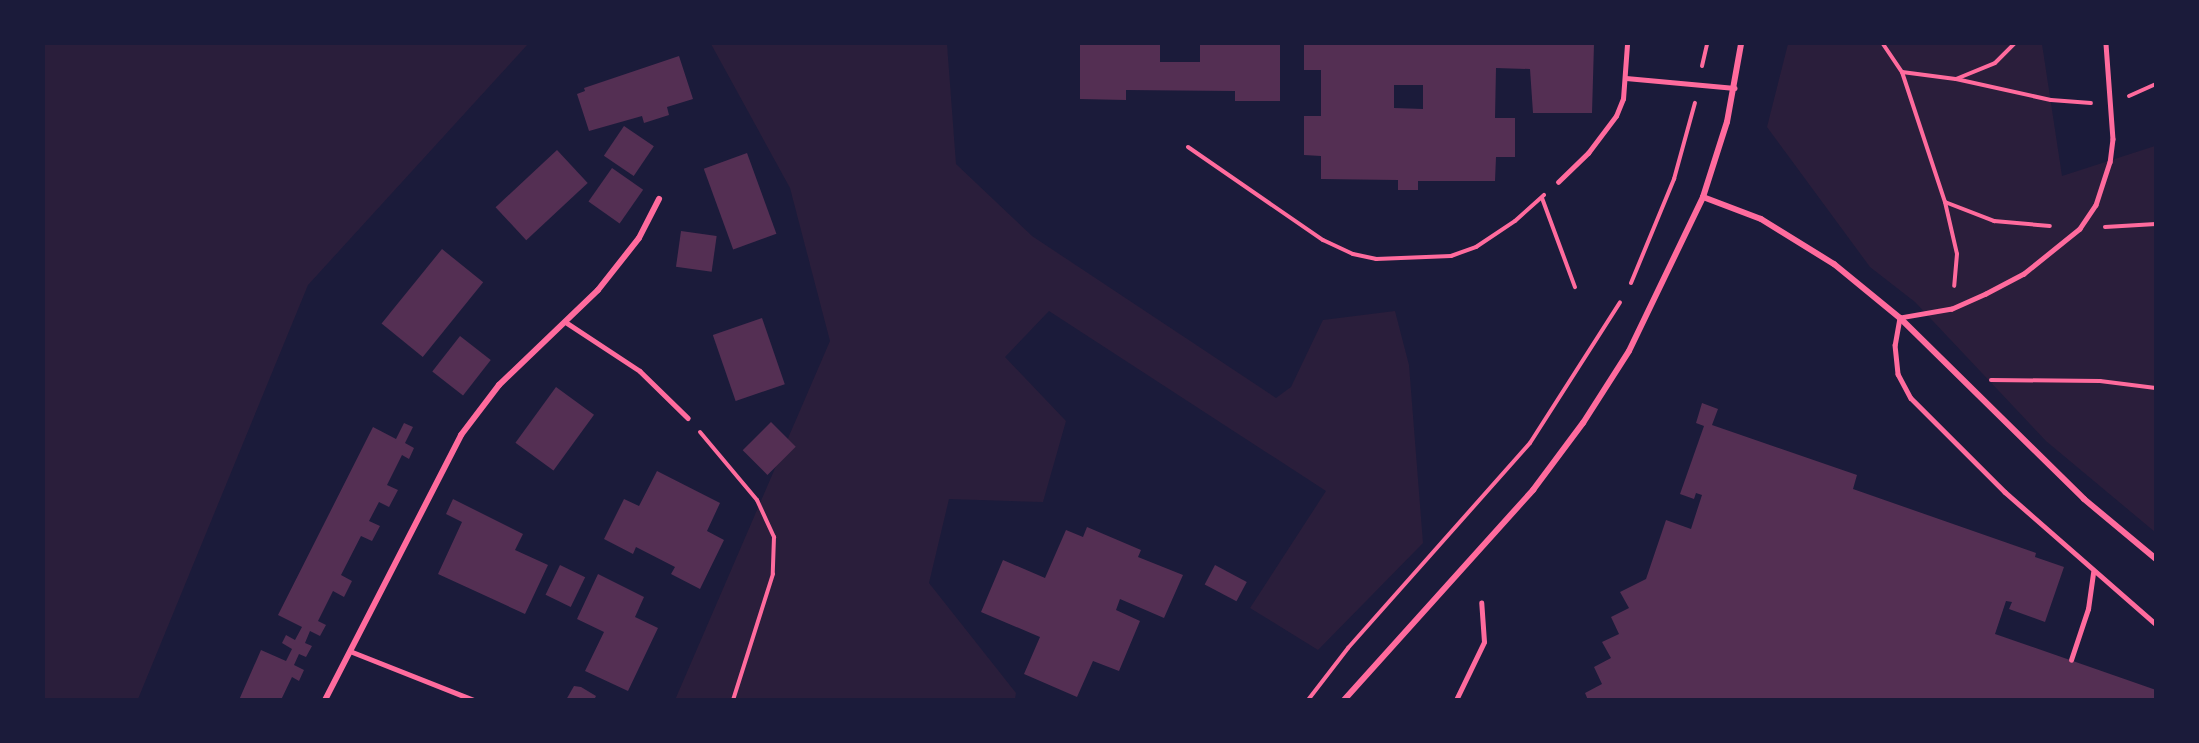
<!DOCTYPE html>
<html>
<head>
<meta charset="utf-8">
<style>
  body { margin:0 }
  #map { position:relative; width:2199px; height:743px; overflow:hidden; background:#1b1b3a; font-family:Barlow,sans-serif }
  div>[style] { position:absolute }
  [style*='--x'] { left:calc(var(--x)*1px); top:calc(var(--y)*1px); width:calc(var(--w)*1px); rotate:calc(var(--a)*1deg) }
  .green>* { inset:0; background:#2a1e3b }
  .building>* { inset:0; background:#542f53; transform-origin:0 0 }
  .path>* { height:4px; margin:-2px; padding:0 2px; transform-origin:2px; border-radius:2px; background:#ff6b9d }
  .service>* { height:4.5px; margin:-2.25px; padding:0 2.25px; transform-origin:2.25px; border-radius:2.25px; background:#ff6b9d }
  .minor>* { height:6px; margin:-3px; padding:0 3px; transform-origin:3px; border-radius:3px; background:#ff6b9d }
  span { translate:-50% -50%; white-space:nowrap; text-align:center; line-height:1.15; -webkit-text-stroke:4.5px #1b1b3a; paint-order:stroke }
  .frame { position:absolute; inset:0; border:45px solid #1b1b3a; pointer-events:none }
</style>
</head>
<body>
<div id="map">
  <div class="green">
    <div style="clip-path:polygon(44px 44px,528px 44px,308px 285px,138px 699px,44px 699px)"></div>
    <div style="clip-path:polygon(711px 44px,947px 44px,956px 164px,1032px 236px,1276px 398px,1291px 387px,1323px 320px,1395px 311px,1409px 365px,1423px 543px,1318px 650px,1250px 608px,1326px 491px,1049px 311px,1005px 357px,1066px 421px,1043px 502px,949px 499px,929px 583px,1016px 693px,1015px 699px,675px 700px,830px 341px,790px 188px)"></div>
    <div style="clip-path:polygon(1788px 44px,2042px 44px,2062px 176px,2155px 146px,2155px 532px,2046px 441px,1915px 302px,1870px 267px,1767px 127px)"></div>
  </div>
  <div class="building">
    <div style="clip-path:polygon(1080px 44px,1160px 44px,1160px 62px,1200px 62px,1200px 44px,1280px 44px,1280px 101px,1235px 101px,1235px 91px,1126px 90px,1126px 100px,1080px 99px)"></div>
    <div style="clip-path:polygon(evenodd,1304px 44px,1594px 44px,1592px 113px,1533px 113px,1530px 69px,1496px 68px,1495px 118px,1515px 118px,1515px 157px,1496px 157px,1495px 181px,1418px 181px,1418px 190px,1398px 190px,1398px 180px,1321px 179px,1321px 156px,1304px 155px,1304px 116px,1321px 116px,1321px 70px,1304px 70px,1304px 44px,1394px 85px,1423px 85px,1423px 109px,1394px 108px,1394px 85px)"></div>
    <div style="clip-path:polygon(679px 56px,693px 99px,667px 107px,669px 115px,644px 123px,642px 116px,589px 131px,577px 94px,585px 91px,584px 88px)"></div>
    <div style="left:624px;top:126px;width:36px;height:36px;rotate:34deg"></div>
    <div style="left:557px;top:150px;width:45px;height:84px;rotate:47deg"></div>
    <div style="left:747px;top:153px;width:86px;height:46px;rotate:70deg"></div>
    <div style="left:612px;top:168px;width:38px;height:41px;rotate:35deg"></div>
    <div style="left:681px;top:231px;width:36px;height:36px;rotate:8deg"></div>
    <div style="left:442px;top:249px;width:53px;height:96px;rotate:39deg"></div>
    <div style="left:762px;top:318px;width:70px;height:52px;rotate:71deg"></div>
    <div style="left:460px;top:336px;width:39px;height:45px;rotate:38deg"></div>
    <div style="left:556px;top:387px;width:47px;height:69px;rotate:36deg"></div>
    <div style="clip-path:polygon(1702px 403px,1718px 409px,1712px 425px,1857px 475px,1853px 489px,2036px 553px,2035px 557px,2064px 567px,2045px 622px,2009px 609px,2012px 602px,2006px 601px,1995px 634px,2156px 690px,2154px 700px,1588px 700px,1585px 693px,1602px 684px,1594px 667px,1611px 658px,1602px 642px,1619px 634px,1611px 617px,1629px 608px,1620px 592px,1646px 579px,1666px 520px,1691px 529px,1702px 495px,1696px 493px,1694px 499px,1680px 494px,1704px 426px,1696px 423px)"></div>
    <div style="left:771px;top:422px;width:35px;height:40px;rotate:45deg"></div>
    <div style="clip-path:polygon(404px 423px,413px 427px,405px 443px,414px 448px,409px 459px,402px 455px,387px 485px,398px 490px,389px 507px,379px 502px,369px 521px,380px 526px,372px 541px,361px 536px,341px 575px,352px 581px,344px 597px,333px 591px,318px 621px,326px 625px,320px 636px,310px 631px,305px 643px,312px 646px,306px 657px,299px 654px,294px 665px,304px 670px,299px 681px,292px 677px,281px 700px,239px 700px,261px 650px,286px 661px,292px 649px,282px 643px,286px 635px,295px 640px,302px 627px,278px 615px,373px 427px,396px 439px)"></div>
    <div style="clip-path:polygon(657px 471px,720px 503px,707px 531px,724px 540px,700px 589px,671px 574px,675px 567px,636px 547px,633px 554px,604px 539px,624px 499px,639px 506px)"></div>
    <div style="clip-path:polygon(453px 499px,523px 534px,515px 550px,548px 565px,525px 614px,438px 574px,462px 522px,446px 514px)"></div>
    <div style="clip-path:polygon(1087px 527px,1141px 550px,1138px 557px,1183px 575px,1164px 618px,1120px 599px,1116px 610px,1140px 621px,1119px 671px,1093px 661px,1077px 697px,1024px 674px,1040px 637px,981px 612px,1003px 560px,1045px 578px,1066px 530px,1083px 537px)"></div>
    <div style="left:560px;top:565px;width:28px;height:33px;rotate:26deg"></div>
    <div style="left:1215px;top:565px;width:36px;height:22px;rotate:28deg"></div>
    <div style="clip-path:polygon(598px 574px,644px 597px,635px 617px,658px 628px,628px 691px,585px 671px,604px 632px,577px 619px)"></div>
    <div style="clip-path:polygon(574px 686px,581px 687px,596px 696px,594px 700px,566px 700px)"></div>
  </div>
  <div class="path">
    <div style="--x:1883;--y:44;--w:34;--a:56"></div>
    <div style="--x:1902;--y:72;--w:137;--a:71.7"></div>
    <div style="--x:1945;--y:202;--w:53;--a:77"></div>
    <div style="--x:1957;--y:254;--w:32;--a:95"></div>
    <div style="--x:1702;--y:66;--w:23;--a:-77"></div>
    <div style="--x:1902;--y:72;--w:54;--a:7.4"></div>
    <div style="--x:1956;--y:79;--w:42;--a:-22.3"></div>
    <div style="--x:1995;--y:63;--w:27;--a:-45"></div>
    <div style="--x:1956;--y:79;--w:97;--a:12.5"></div>
    <div style="--x:2051;--y:100;--w:40;--a:4.3"></div>
    <div style="--x:2129;--y:96;--w:30;--a:-24"></div>
    <div style="--x:1188;--y:147;--w:164;--a:34.6"></div>
    <div style="--x:1323;--y:240;--w:33;--a:25"></div>
    <div style="--x:1353;--y:254;--w:24;--a:12"></div>
    <div style="--x:1376;--y:259;--w:75;--a:-2.3"></div>
    <div style="--x:1451;--y:256;--w:27;--a:-20"></div>
    <div style="--x:1476;--y:247;--w:47;--a:-33.7"></div>
    <div style="--x:1515;--y:221;--w:39;--a:-42"></div>
    <div style="--x:1542;--y:198;--w:95;--a:69.7"></div>
    <div style="--x:1945;--y:202;--w:53;--a:21.2"></div>
    <div style="--x:1994;--y:221;--w:56;--a:5.1"></div>
    <div style="--x:2105;--y:227;--w:51;--a:-3.4"></div>
    <div style="--x:1631;--y:283;--w:113;--a:-67.5"></div>
    <div style="--x:1674;--y:179;--w:79;--a:-74.6"></div>
    <div style="--x:1991;--y:380;--w:109;--a:0.5"></div>
    <div style="--x:2100;--y:381;--w:56;--a:7.1"></div>
    <div style="--x:700;--y:432;--w:89;--a:50"></div>
    <div style="--x:757;--y:500;--w:41;--a:65.3"></div>
    <div style="--x:774;--y:537;--w:37;--a:92"></div>
    <div style="--x:773;--y:574;--w:132;--a:107.6"></div>
    <div style="--x:1308;--y:700;--w:66;--a:-52.4"></div>
    <div style="--x:1348;--y:648;--w:274;--a:-48.4"></div>
    <div style="--x:1530;--y:443;--w:167;--a:-57.4"></div>
  </div>
  <div class="service">
    <div style="--x:2106;--y:44;--w:95;--a:85.8"></div>
    <div style="--x:2113;--y:139;--w:23;--a:97"></div>
    <div style="--x:2110;--y:162;--w:45;--a:108"></div>
    <div style="--x:2096;--y:205;--w:29;--a:124"></div>
    <div style="--x:2080;--y:229;--w:72;--a:141.2"></div>
    <div style="--x:2024;--y:274;--w:43;--a:152.2"></div>
    <div style="--x:1986;--y:294;--w:37;--a:156"></div>
    <div style="--x:1952;--y:309;--w:53;--a:170.2"></div>
    <div style="--x:1900;--y:318;--w:27;--a:100"></div>
    <div style="--x:1895;--y:345;--w:29;--a:84"></div>
    <div style="--x:1898;--y:374;--w:27;--a:62"></div>
    <div style="--x:1911;--y:398;--w:133;--a:45"></div>
    <div style="--x:2005;--y:492;--w:201;--a:41.2"></div>
    <div style="--x:1626;--y:78;--w:109;--a:5.2"></div>
    <div style="--x:1558;--y:182;--w:42;--a:-44"></div>
    <div style="--x:1588;--y:153;--w:46;--a:-52.9"></div>
    <div style="--x:1616;--y:116;--w:18;--a:-68"></div>
    <div style="--x:1623;--y:99;--w:55;--a:-85.8"></div>
    <div style="--x:567;--y:323;--w:87;--a:33.3"></div>
    <div style="--x:640;--y:371;--w:67;--a:44.4"></div>
    <div style="--x:350;--y:651;--w:133;--a:21.6"></div>
    <div style="--x:2071;--y:660;--w:54;--a:-71.6"></div>
    <div style="--x:2088;--y:609;--w:37;--a:-82"></div>
    <div style="--x:1456;--y:700;--w:64;--a:-64.2"></div>
    <div style="--x:1484;--y:642;--w:39;--a:-94"></div>
  </div>
  <div class="minor">
    <div style="--x:1703;--y:197;--w:62;--a:20.8"></div>
    <div style="--x:1761;--y:219;--w:86;--a:31.7"></div>
    <div style="--x:1834;--y:264;--w:85;--a:39.3"></div>
    <div style="--x:1900;--y:318;--w:258;--a:44.5"></div>
    <div style="--x:2084;--y:499;--w:94;--a:39.8"></div>
    <div style="--x:325;--y:700;--w:298;--a:-62.8"></div>
    <div style="--x:461;--y:435;--w:63;--a:-52.8"></div>
    <div style="--x:499;--y:385;--w:137;--a:-43.8"></div>
    <div style="--x:598;--y:290;--w:66;--a:-51.7"></div>
    <div style="--x:639;--y:238;--w:44;--a:-62.9"></div>
    <div style="--x:1344;--y:700;--w:283;--a:-48"></div>
    <div style="--x:1533;--y:490;--w:84;--a:-53.3"></div>
    <div style="--x:1583;--y:423;--w:85;--a:-57.4"></div>
    <div style="--x:1629;--y:351;--w:171;--a:-64.3"></div>
    <div style="--x:1703;--y:197;--w:79;--a:-72.3"></div>
    <div style="--x:1727;--y:122;--w:79;--a:-79.8"></div>
  </div>
  <div class="frame"></div>
</div>
</body>
</html>
